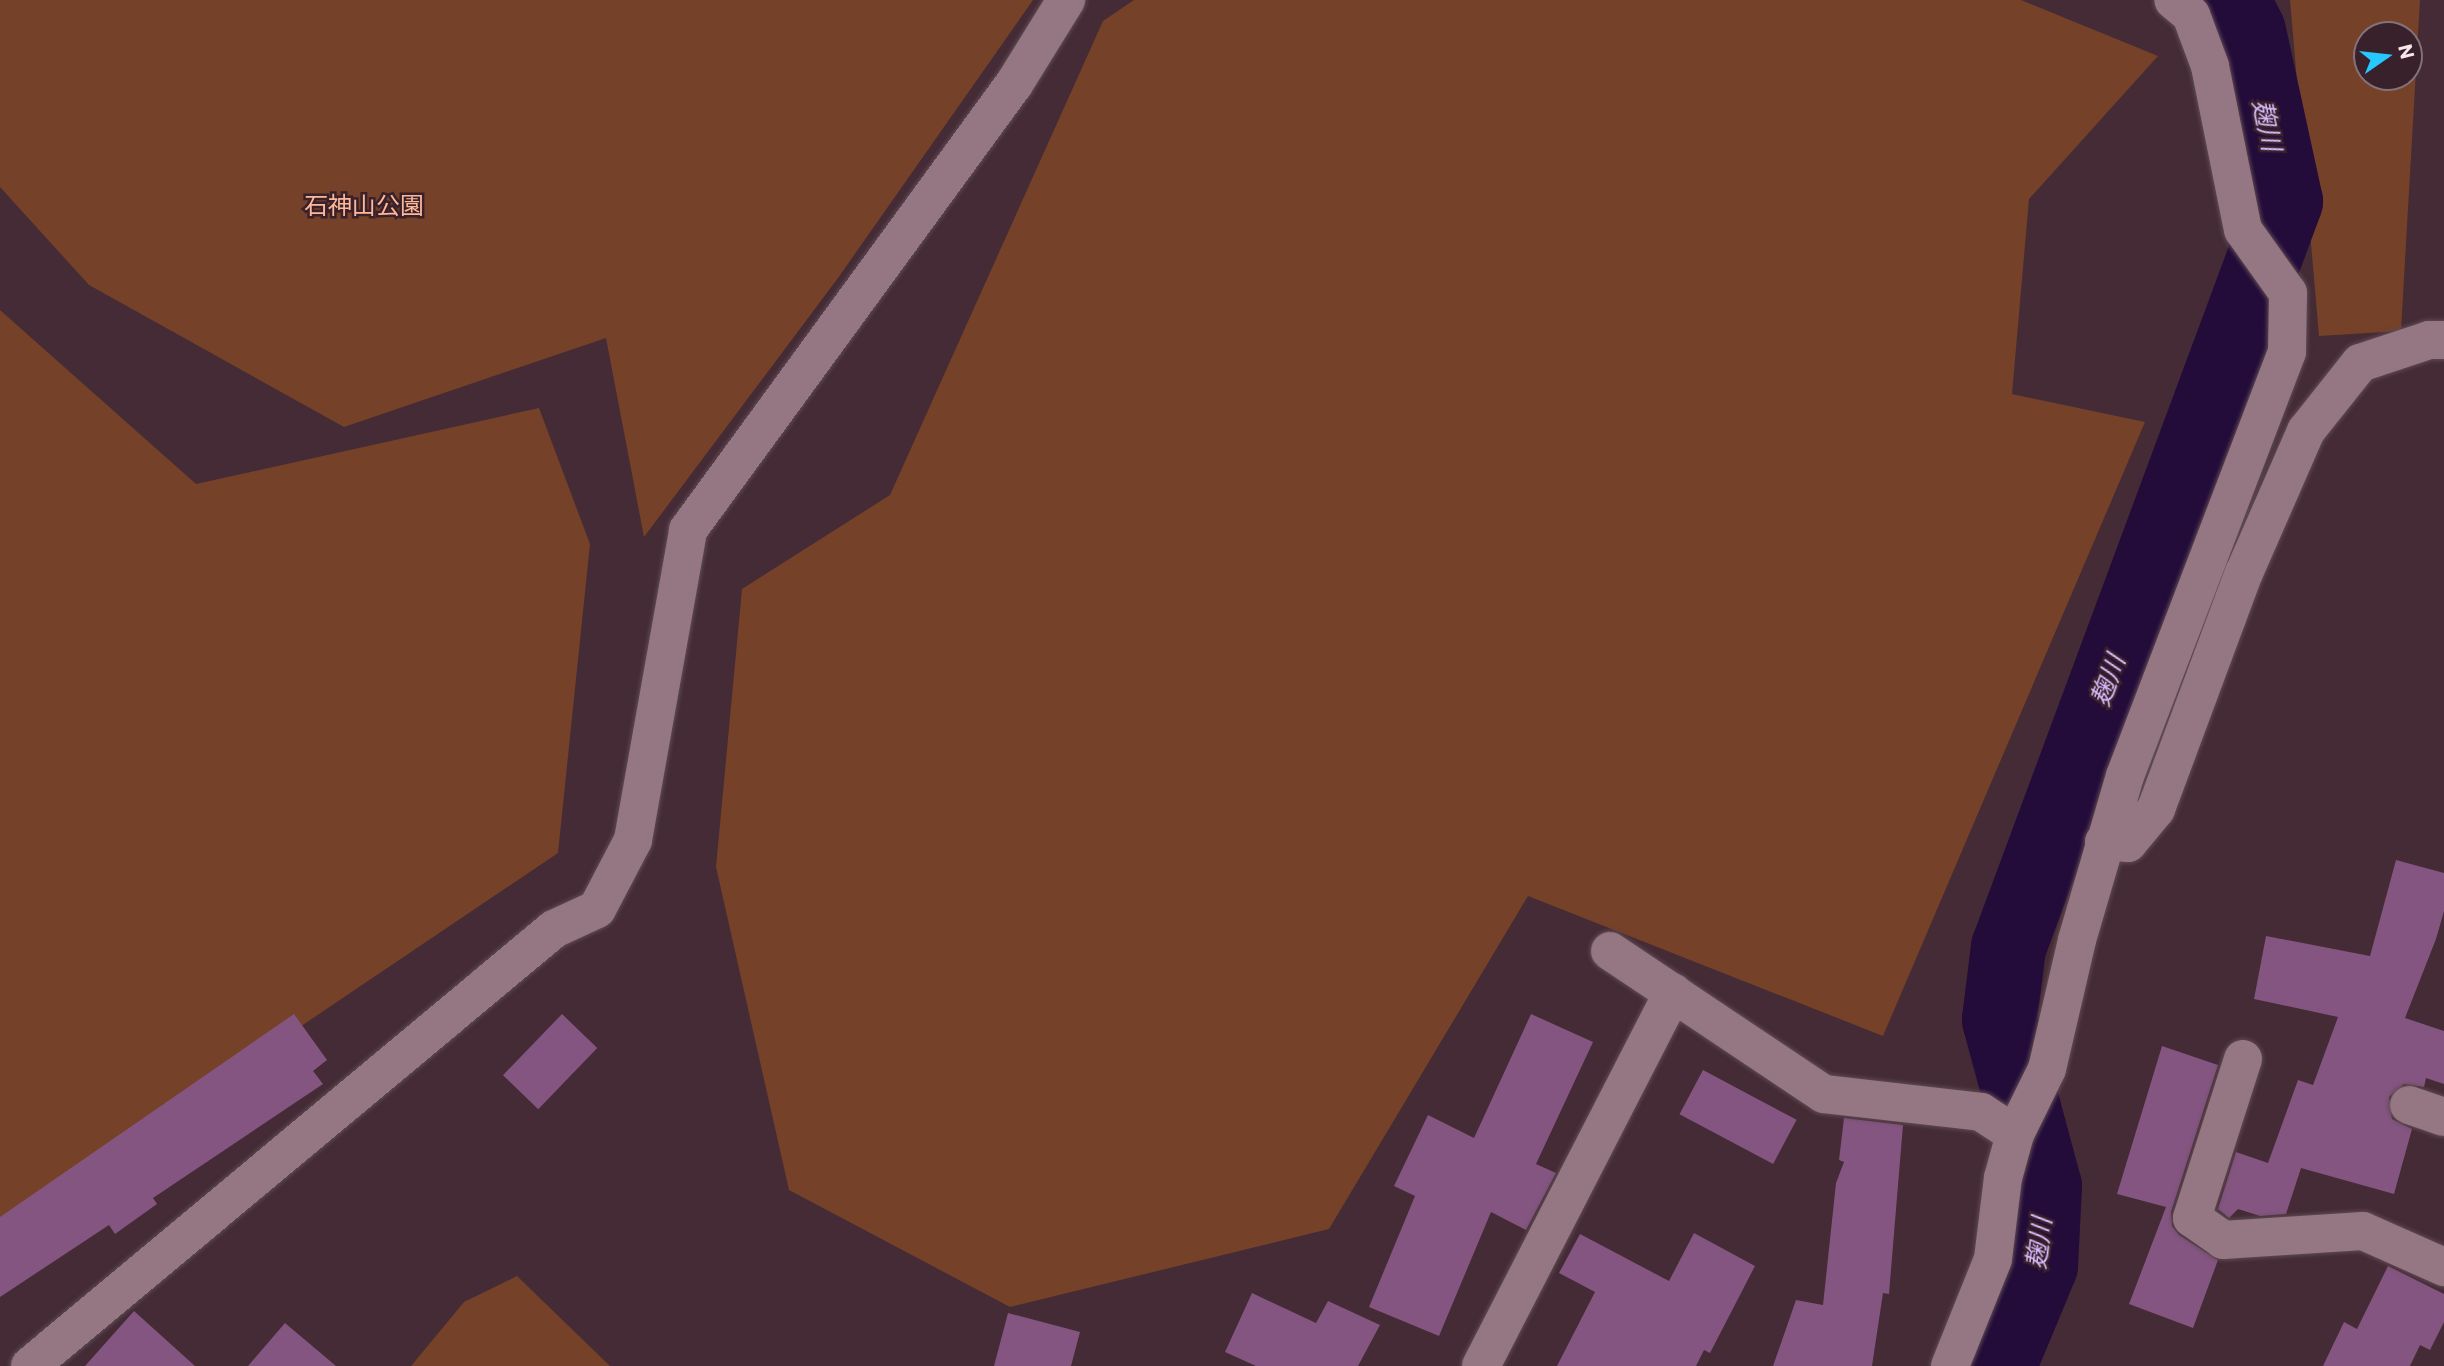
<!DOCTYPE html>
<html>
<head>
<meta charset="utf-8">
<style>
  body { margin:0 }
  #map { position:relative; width:2444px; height:1366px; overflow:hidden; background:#442b35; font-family:Commissioner,"Noto Sans JP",sans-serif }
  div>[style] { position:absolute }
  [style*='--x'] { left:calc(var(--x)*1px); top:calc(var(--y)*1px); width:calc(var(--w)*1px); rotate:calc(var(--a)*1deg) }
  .green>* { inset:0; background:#754128 }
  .river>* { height:75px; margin:-37.5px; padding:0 37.5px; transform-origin:37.5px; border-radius:37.5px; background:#230b3a }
  .building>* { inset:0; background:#845581; transform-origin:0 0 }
  .roads { filter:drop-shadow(0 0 2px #5f4a52) drop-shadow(0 0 2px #5f4a52) }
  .minor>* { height:38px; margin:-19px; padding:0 19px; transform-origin:19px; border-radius:19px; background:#947782 }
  span { translate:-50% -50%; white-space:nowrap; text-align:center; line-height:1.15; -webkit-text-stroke:5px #39212b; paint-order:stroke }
  .park-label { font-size:24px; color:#feb797 }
  .water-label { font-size:26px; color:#d7bcfd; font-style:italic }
  .north { position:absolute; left:2353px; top:21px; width:70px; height:70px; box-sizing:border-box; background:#39212b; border:2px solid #857179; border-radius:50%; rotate:76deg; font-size:19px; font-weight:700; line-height:28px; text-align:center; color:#f8e8ed }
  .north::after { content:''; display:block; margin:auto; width:24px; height:32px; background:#27c8ff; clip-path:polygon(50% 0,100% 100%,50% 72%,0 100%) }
</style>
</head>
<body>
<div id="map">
  <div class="green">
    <div style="clip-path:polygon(0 0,1033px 0,838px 278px,644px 537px,606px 338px,344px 427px,89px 285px,0 187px)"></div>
    <div style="clip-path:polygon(1134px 0,2021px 0,2158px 56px,2029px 199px,2012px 394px,2145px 422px,1883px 1036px,1528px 896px,1329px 1229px,1010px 1307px,789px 1190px,716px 867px,742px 589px,890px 495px,1103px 21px)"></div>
    <div style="clip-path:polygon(evenodd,2290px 0,2420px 0,2401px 331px,2319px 336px,2290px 0,2367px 35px,2409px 35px,2409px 77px,2367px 77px,2367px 35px)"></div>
    <div style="clip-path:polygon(0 310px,196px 484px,539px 408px,590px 544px,558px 853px,0 1229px)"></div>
    <div style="clip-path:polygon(517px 1276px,610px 1366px,411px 1366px,464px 1302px)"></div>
  </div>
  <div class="river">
    <div style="--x:1998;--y:1366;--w:109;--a:-67.4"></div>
    <div style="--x:2040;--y:1265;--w:79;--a:-87.1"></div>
    <div style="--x:2044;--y:1186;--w:173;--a:-105.1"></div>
    <div style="--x:1999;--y:1019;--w:73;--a:-82.9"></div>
    <div style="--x:2008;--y:947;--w:796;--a:-69.63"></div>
    <div style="--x:2285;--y:201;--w:174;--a:-102.3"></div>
    <div style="--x:2248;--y:31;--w:35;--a:-117"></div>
  </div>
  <div class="building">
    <div style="clip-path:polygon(2396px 860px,2444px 873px,2444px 911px,2436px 939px,2405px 1018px,2444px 1031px,2444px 1084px,2426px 1078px,2424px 1087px,2404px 1084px,2389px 1097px,2392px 1119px,2412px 1129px,2394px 1194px,2301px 1168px,2286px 1214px,2260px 1216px,2238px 1209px,2229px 1218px,2218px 1209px,2236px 1152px,2268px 1163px,2298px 1080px,2313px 1085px,2338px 1017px,2254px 999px,2266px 936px,2370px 956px)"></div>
    <div style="clip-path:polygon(294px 1014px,327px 1060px,313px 1071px,323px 1084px,153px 1198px,157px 1204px,115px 1234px,109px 1225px,0 1297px,0 1217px)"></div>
    <div style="left:562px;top:1014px;width:49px;height:85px;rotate:44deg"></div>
    <div style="clip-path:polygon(1531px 1014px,1593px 1042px,1536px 1164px,1556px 1173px,1526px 1230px,1491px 1212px,1439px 1336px,1369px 1307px,1415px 1196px,1394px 1186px,1428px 1115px,1474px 1138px)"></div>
    <div style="clip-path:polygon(2162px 1046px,2218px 1065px,2171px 1212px,2172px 1226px,2179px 1235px,2218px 1260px,2193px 1328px,2129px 1304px,2166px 1207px,2117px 1194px)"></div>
    <div style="left:1703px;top:1070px;width:106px;height:50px;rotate:28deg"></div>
    <div style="clip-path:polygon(1844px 1118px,1903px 1125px,1889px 1294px,1883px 1293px,1872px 1366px,1773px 1366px,1796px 1300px,1823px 1305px,1836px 1183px,1844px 1162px,1839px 1160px)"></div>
    <div style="clip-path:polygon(1694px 1233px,1755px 1266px,1710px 1353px,1704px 1350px,1696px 1366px,1557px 1366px,1595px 1292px,1559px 1273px,1580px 1234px,1669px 1281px)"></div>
    <div style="clip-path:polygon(2388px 1266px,2444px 1294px,2444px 1322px,2430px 1350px,2420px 1345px,2410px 1366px,2323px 1366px,2344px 1322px,2357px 1329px)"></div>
    <div style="clip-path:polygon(1252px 1293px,1316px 1323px,1328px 1301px,1380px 1325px,1358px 1366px,1256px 1366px,1225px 1352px)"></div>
    <div style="clip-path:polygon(134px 1311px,195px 1366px,85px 1366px)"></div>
    <div style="clip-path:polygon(1008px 1313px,1080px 1332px,1071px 1366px,994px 1366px)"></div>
    <div style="clip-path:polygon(285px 1323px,336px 1366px,248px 1366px)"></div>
  </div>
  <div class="roads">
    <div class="minor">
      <div style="--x:2104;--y:842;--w:24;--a:2"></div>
      <div style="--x:2128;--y:843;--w:44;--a:-50.5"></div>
      <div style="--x:2156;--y:809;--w:252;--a:-69.6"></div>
      <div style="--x:2244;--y:573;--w:155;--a:-66.4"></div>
      <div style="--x:2306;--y:431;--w:87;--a:-51.5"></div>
      <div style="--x:2360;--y:363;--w:73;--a:-18.4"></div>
      <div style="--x:2429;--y:340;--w:15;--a:0"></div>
      <div style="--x:1610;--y:951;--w:257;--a:33.8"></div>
      <div style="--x:1824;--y:1094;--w:158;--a:6.5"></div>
      <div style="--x:1981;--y:1112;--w:40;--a:32.9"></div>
      <div style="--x:2243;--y:1059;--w:167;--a:107.8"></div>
      <div style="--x:2192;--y:1218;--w:38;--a:35"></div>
      <div style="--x:2223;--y:1240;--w:140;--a:-3.7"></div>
      <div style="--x:2363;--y:1231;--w:89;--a:24"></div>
      <div style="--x:2409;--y:1105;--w:37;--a:19"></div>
      <div style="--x:30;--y:1366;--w:682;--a:-39.83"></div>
      <div style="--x:554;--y:929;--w:47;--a:-24.9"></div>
      <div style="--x:597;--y:909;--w:78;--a:-62.4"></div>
      <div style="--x:633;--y:840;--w:315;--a:-79.9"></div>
      <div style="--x:688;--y:530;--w:552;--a:-53.84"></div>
      <div style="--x:1014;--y:84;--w:99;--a:-58.2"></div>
      <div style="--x:1481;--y:1366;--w:420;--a:-62.8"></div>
      <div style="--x:1950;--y:1366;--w:115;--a:-68.1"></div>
      <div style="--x:1993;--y:1259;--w:82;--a:-83"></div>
      <div style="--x:2003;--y:1178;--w:46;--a:-74.7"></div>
      <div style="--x:2015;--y:1134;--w:72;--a:-63.8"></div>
      <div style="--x:2047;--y:1069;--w:132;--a:-76.9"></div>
      <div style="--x:2077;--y:940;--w:171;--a:-73.7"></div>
      <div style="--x:2125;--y:776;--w:454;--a:-69.1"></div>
      <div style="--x:2287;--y:352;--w:59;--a:-89"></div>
      <div style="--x:2288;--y:293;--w:77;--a:-125.5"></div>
      <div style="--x:2243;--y:230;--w:167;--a:-101.4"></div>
      <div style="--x:2210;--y:66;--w:54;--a:-110.4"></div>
      <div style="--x:2191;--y:15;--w:23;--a:-140"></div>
    </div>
  </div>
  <div class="park-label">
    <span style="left:364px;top:205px">石神山公園</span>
  </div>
  <div class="water-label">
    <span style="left:2268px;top:125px;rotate:78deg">麹川</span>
    <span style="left:2107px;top:680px;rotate:-70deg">麹川</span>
    <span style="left:2038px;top:1243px;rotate:-83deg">麹川</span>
  </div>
  <div class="north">N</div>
</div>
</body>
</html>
